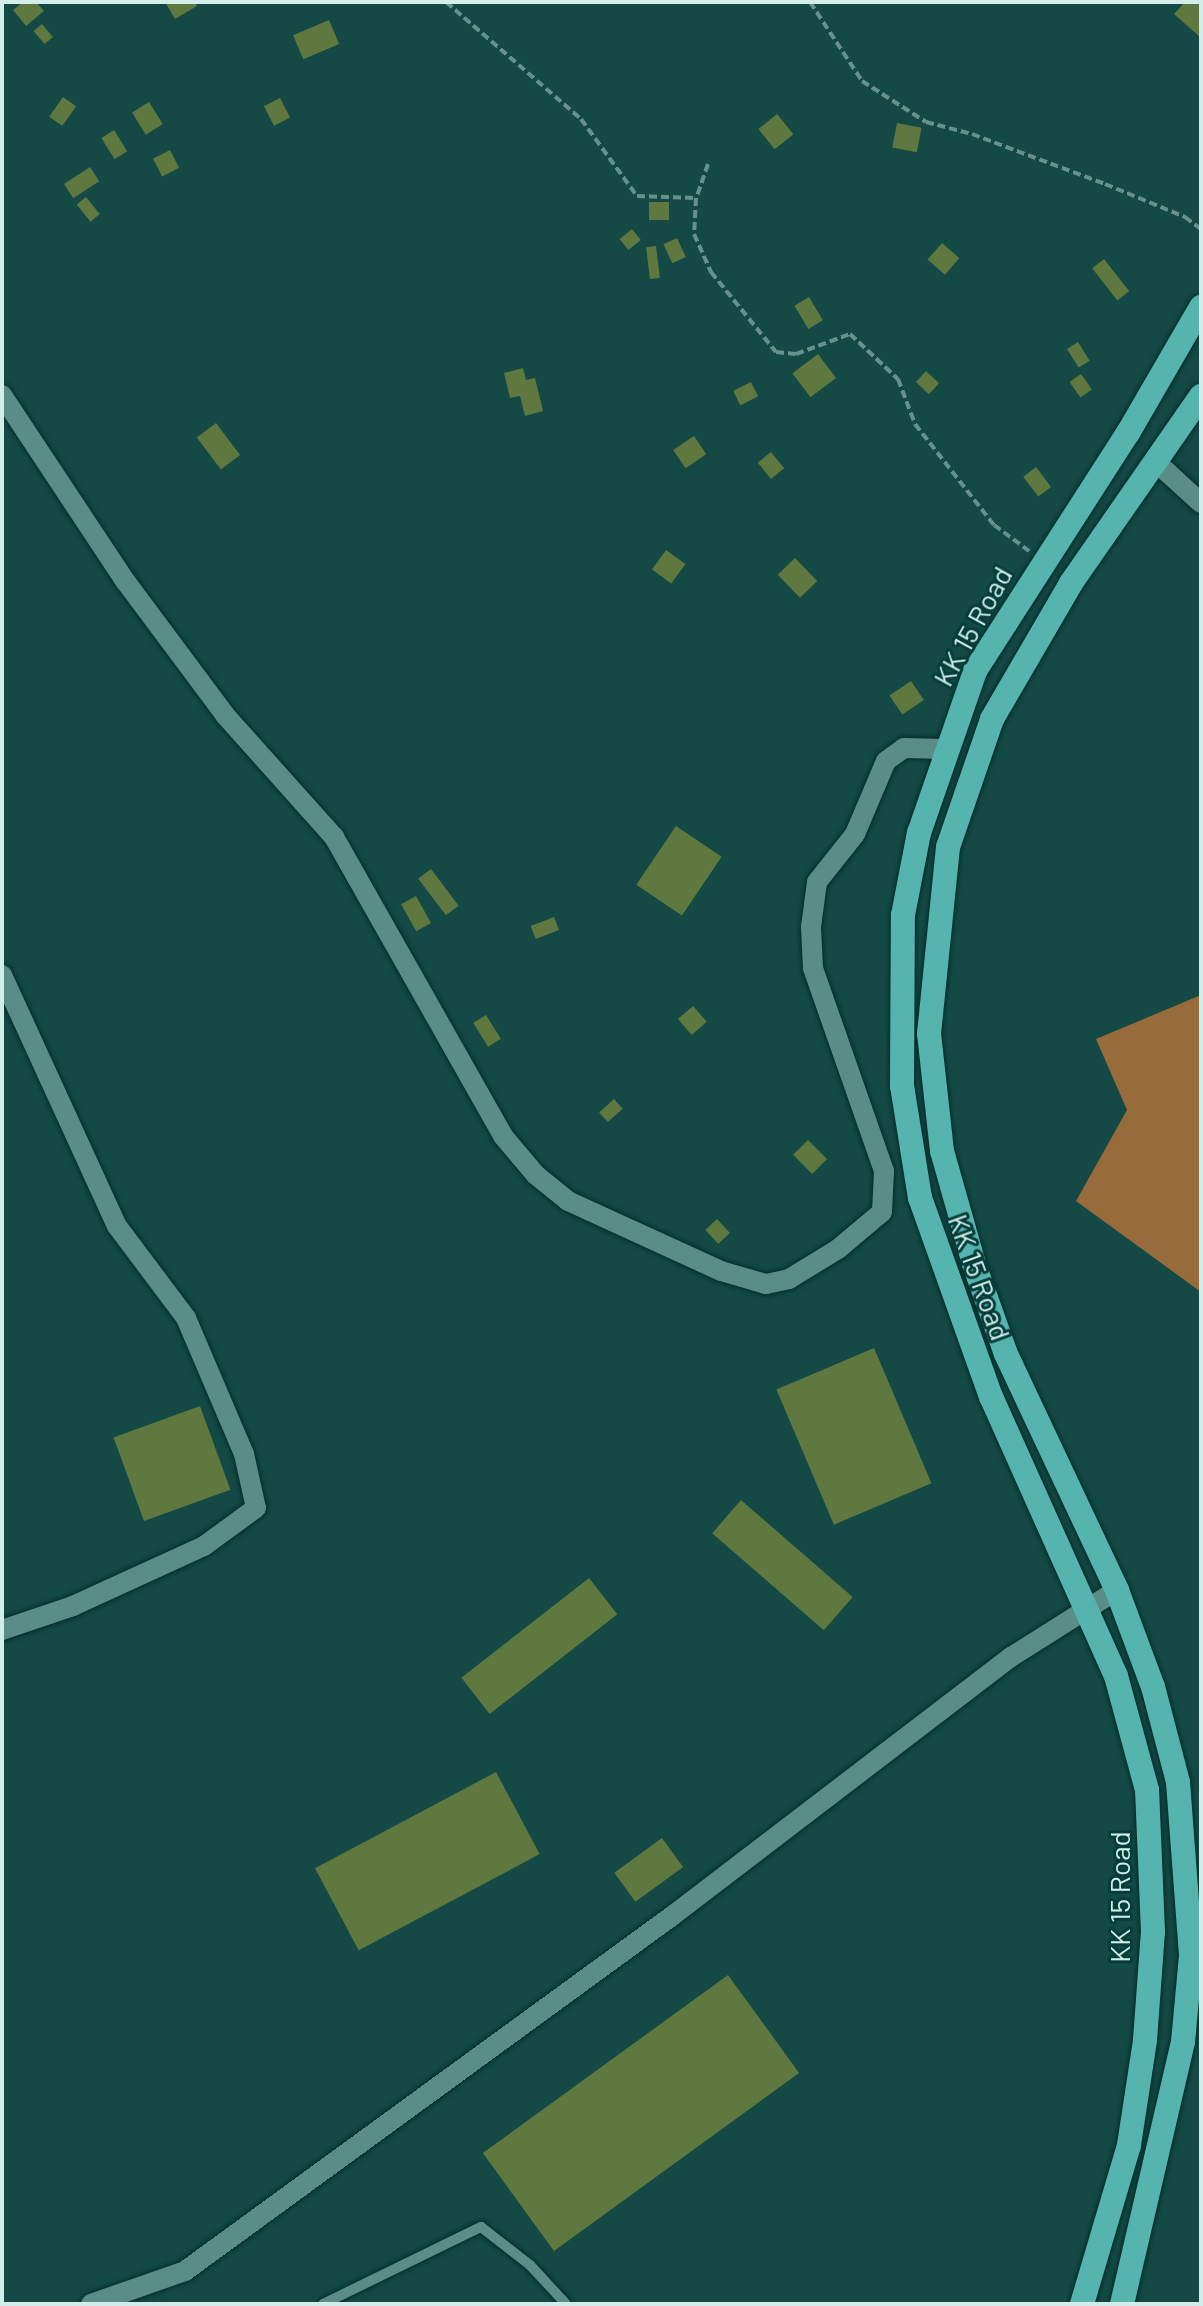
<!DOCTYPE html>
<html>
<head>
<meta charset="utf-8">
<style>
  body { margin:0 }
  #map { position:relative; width:1203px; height:2306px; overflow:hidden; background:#144946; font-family:Barlow,sans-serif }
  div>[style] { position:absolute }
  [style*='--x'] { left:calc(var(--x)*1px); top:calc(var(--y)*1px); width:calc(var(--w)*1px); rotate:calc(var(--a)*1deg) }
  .forest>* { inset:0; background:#976c3a }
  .building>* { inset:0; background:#5f7840; transform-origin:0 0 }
  .path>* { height:4px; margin-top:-2px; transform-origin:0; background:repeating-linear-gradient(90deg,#67918e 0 8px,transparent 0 12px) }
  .roads { filter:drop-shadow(0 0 2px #042d2b) drop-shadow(0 0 2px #042d2b) }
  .lane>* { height:10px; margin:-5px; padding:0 5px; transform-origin:5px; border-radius:5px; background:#5a8c88 }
  .street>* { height:20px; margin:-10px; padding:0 10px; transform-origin:10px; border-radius:10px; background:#5a8c88 }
  .highway>* { height:24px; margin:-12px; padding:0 12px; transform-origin:12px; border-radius:12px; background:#55b5ae }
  span { translate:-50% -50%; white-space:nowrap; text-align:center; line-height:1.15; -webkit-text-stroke:6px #043e3b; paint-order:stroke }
  .street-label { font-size:28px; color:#d3edea }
  .frame { position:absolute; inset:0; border:4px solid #d3edea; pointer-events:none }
</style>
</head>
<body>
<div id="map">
  <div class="forest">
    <div style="clip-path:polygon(1201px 995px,1201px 1292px,1076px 1201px,1127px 1110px,1096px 1039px)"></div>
  </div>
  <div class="building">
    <div style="clip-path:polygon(23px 2px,36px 2px,44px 11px,26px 26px,13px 10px)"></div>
    <div style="clip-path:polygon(165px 2px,195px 2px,197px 6px,175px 19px)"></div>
    <div style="clip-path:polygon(1185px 2px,1201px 2px,1201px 38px,1174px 14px)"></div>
    <div style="left:329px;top:20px;width:26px;height:39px;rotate:67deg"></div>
    <div style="left:42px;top:24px;width:17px;height:11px;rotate:50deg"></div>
    <div style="left:63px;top:97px;width:16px;height:24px;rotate:35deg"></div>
    <div style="left:280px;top:98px;width:22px;height:18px;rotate:63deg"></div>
    <div style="left:149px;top:102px;width:26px;height:20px;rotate:58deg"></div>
    <div style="left:777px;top:114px;width:26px;height:24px;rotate:51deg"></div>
    <div style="left:897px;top:123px;width:25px;height:25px;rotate:11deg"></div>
    <div style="left:114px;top:130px;width:25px;height:15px;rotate:58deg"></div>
    <div style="left:170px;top:150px;width:20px;height:19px;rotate:63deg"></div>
    <div style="left:90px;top:167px;width:17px;height:31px;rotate:57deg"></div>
    <div style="left:86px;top:197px;width:22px;height:12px;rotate:51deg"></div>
    <div style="left:669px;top:202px;width:18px;height:20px;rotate:90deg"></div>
    <div style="left:632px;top:229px;width:14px;height:16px;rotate:51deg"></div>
    <div style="left:677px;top:238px;width:21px;height:15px;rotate:65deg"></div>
    <div style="left:942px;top:243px;width:23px;height:22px;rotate:41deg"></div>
    <div style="left:656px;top:246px;width:32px;height:10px;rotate:83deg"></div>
    <div style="left:1104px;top:259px;width:41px;height:15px;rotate:52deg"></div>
    <div style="left:809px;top:297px;width:27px;height:17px;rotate:59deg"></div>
    <div style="left:1078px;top:342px;width:22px;height:13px;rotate:58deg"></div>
    <div style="left:818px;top:354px;width:30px;height:32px;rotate:53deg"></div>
    <div style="clip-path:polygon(523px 368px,526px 380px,535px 378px,543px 411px,525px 416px,520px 396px,510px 398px,504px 373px)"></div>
    <div style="left:926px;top:371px;width:18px;height:15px;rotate:43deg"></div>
    <div style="left:1081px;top:374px;width:19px;height:14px;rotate:55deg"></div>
    <div style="left:751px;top:382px;width:16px;height:20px;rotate:63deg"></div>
    <div style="left:216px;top:423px;width:40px;height:24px;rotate:53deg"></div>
    <div style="left:694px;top:436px;width:22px;height:25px;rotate:56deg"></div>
    <div style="left:771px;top:452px;width:21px;height:17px;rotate:51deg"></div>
    <div style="left:1036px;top:467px;width:25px;height:16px;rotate:53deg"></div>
    <div style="left:666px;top:550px;width:24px;height:24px;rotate:36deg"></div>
    <div style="left:795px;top:558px;width:32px;height:24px;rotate:46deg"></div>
    <div style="left:911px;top:681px;width:23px;height:26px;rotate:56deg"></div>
    <div style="left:676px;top:826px;width:55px;height:71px;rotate:34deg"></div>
    <div style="left:431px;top:869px;width:46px;height:16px;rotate:53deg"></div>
    <div style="left:416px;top:896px;width:31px;height:17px;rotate:61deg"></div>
    <div style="left:554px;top:917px;width:14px;height:25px;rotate:69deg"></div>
    <div style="left:693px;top:1006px;width:21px;height:20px;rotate:49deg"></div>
    <div style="left:486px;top:1015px;width:28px;height:15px;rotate:58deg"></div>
    <div style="left:614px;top:1099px;width:13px;height:20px;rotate:48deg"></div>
    <div style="left:808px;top:1140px;width:27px;height:21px;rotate:45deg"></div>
    <div style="left:717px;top:1219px;width:19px;height:16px;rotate:47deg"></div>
    <div style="left:874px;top:1348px;width:147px;height:106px;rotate:67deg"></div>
    <div style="left:200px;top:1406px;width:89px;height:92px;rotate:70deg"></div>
    <div style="left:741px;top:1500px;width:148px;height:44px;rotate:41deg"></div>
    <div style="left:589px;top:1578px;width:46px;height:162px;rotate:52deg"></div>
    <div style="left:496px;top:1772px;width:93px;height:205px;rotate:62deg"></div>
    <div style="left:662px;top:1838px;width:36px;height:59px;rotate:54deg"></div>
    <div style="left:728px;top:1975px;width:121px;height:303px;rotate:54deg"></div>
  </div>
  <div class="path">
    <div style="--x:446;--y:2;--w:179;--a:40.9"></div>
    <div style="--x:581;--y:119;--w:95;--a:54"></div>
    <div style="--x:637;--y:196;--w:59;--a:1.9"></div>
    <div style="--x:810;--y:2;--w:95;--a:56.6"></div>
    <div style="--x:862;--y:81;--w:76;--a:32.6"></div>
    <div style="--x:926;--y:122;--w:48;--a:14.6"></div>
    <div style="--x:972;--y:134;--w:142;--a:20.6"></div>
    <div style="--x:1105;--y:184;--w:87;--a:22.4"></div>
    <div style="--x:1185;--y:217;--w:20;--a:37"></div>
    <div style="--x:708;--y:164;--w:36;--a:109"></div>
    <div style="--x:696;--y:198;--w:36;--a:93"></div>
    <div style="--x:694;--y:234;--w:42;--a:65.9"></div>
    <div style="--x:711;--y:272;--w:103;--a:50.9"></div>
    <div style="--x:776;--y:352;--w:20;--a:6"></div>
    <div style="--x:796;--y:354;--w:58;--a:-20.3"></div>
    <div style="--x:850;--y:334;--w:66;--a:43.2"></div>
    <div style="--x:898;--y:379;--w:48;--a:69.3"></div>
    <div style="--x:915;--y:424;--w:128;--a:52"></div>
    <div style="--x:994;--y:525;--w:44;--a:36.6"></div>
  </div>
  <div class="roads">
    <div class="lane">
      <div style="--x:323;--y:2304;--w:176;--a:-26"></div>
      <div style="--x:481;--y:2227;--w:62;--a:37.8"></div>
      <div style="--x:530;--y:2265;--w:53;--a:47.3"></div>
    </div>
    <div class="street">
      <div style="--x:2;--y:395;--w:224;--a:56.5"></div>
      <div style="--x:126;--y:582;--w:166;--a:53.3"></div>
      <div style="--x:225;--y:715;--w:164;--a:48.2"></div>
      <div style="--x:334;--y:837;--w:343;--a:60.5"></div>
      <div style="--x:503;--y:1136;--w:51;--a:49.8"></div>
      <div style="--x:536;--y:1175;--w:41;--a:39.1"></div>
      <div style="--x:568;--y:1201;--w:168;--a:24.6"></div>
      <div style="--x:721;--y:1271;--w:47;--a:16.1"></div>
      <div style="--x:766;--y:1284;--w:24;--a:-12"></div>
      <div style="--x:789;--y:1279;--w:57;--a:-31.5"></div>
      <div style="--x:838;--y:1249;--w:57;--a:-40.1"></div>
      <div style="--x:882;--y:1212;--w:41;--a:-87.2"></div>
      <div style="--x:884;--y:1171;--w:215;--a:-109.3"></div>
      <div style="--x:813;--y:968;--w:41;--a:-92.8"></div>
      <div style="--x:811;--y:927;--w:45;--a:-82.4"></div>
      <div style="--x:817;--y:882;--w:61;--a:-51.6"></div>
      <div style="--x:855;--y:834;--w:79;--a:-67"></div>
      <div style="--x:886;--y:761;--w:22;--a:-36"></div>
      <div style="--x:904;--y:748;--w:41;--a:1.4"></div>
      <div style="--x:1156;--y:462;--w:61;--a:42.3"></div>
      <div style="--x:2;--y:975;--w:276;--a:65.4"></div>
      <div style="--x:117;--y:1226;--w:115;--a:53.1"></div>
      <div style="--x:186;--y:1318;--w:148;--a:66.9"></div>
      <div style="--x:244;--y:1454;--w:55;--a:77.5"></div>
      <div style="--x:256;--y:1508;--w:64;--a:143.8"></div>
      <div style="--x:204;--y:1546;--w:144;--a:155.4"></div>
      <div style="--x:73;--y:1606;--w:75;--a:161.3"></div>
      <div style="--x:91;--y:2304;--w:100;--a:-19.3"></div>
      <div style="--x:185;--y:2271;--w:603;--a:-36.09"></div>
      <div style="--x:672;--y:1916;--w:427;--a:-37.4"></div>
      <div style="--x:1011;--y:1657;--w:125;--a:-32.3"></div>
    </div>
    <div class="highway">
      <div style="--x:1082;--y:2304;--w:166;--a:-73.5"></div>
      <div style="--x:1129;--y:2145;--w:106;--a:-81.3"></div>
      <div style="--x:1145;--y:2040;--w:108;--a:-85.8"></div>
      <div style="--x:1153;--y:1932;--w:142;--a:-92.4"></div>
      <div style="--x:1147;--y:1790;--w:118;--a:-105.2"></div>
      <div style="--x:1116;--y:1676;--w:306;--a:-114.1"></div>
      <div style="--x:991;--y:1397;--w:211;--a:-109.6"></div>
      <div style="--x:920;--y:1198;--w:113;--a:-99.1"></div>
      <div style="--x:902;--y:1086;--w:171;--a:-89.7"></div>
      <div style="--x:903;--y:915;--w:84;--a:-79"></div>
      <div style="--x:919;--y:833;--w:171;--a:-70.9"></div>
      <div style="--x:975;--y:671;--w:283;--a:-57.3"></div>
      <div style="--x:1128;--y:433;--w:146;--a:-59.9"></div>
      <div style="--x:1122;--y:2304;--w:269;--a:-76.9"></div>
      <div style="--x:1183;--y:2042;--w:87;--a:-84.7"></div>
      <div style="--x:1191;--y:1955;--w:173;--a:-94.3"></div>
      <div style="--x:1178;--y:1782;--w:98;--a:-104.7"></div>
      <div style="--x:1153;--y:1687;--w:103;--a:-110.4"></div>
      <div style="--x:1117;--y:1590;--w:261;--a:-115.2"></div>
      <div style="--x:1006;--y:1354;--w:96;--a:-109.6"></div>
      <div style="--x:974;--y:1264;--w:117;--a:-105.8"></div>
      <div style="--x:942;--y:1151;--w:118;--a:-96.3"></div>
      <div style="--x:929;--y:1034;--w:188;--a:-84.2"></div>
      <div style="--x:948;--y:847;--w:135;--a:-71"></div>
      <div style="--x:992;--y:719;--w:157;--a:-59.8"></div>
      <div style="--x:1071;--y:583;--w:228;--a:-55.2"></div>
    </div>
  </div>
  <div class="street-label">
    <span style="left:972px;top:626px;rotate:-61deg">KK 15 Road</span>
    <span style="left:980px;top:1277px;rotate:70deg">KK 15 Road</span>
    <span style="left:1119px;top:1897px;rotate:-90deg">KK 15 Road</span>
  </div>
  <div class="frame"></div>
</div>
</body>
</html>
